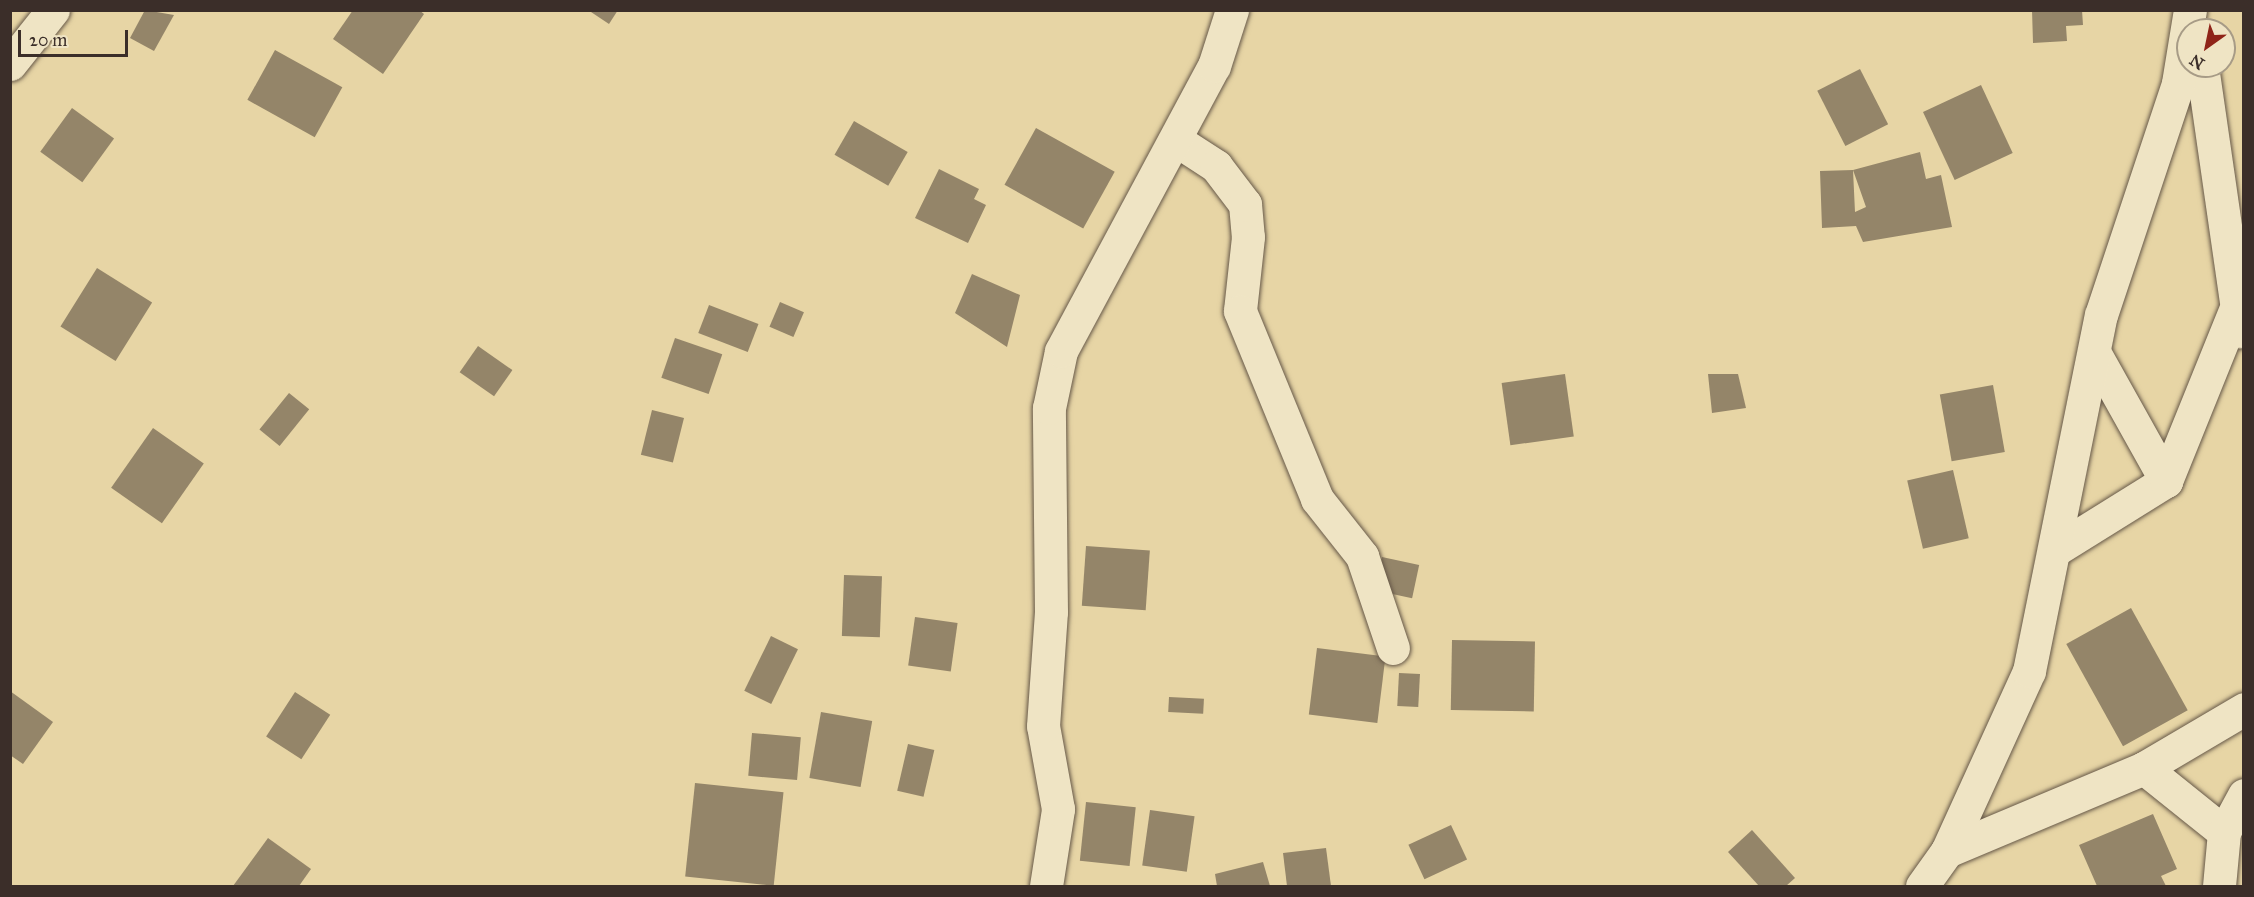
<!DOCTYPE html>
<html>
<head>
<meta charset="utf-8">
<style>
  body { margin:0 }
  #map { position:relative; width:2254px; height:897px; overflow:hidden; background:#e7d5a5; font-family:"IM FELL Great Primer",serif }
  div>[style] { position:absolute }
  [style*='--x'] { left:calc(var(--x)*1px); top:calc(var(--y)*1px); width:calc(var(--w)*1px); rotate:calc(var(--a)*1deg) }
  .building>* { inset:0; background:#948569; transform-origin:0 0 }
  .roads { filter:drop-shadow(0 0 2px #665848) drop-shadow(0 0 2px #665848) }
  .minor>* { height:33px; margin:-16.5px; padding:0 16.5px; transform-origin:16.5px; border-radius:16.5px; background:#efe4c4 }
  span { translate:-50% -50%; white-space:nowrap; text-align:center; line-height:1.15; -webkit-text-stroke:4.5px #efe4c4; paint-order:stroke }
  .frame { position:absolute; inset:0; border:12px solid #3b2e29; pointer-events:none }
  .north { position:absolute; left:2176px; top:18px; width:60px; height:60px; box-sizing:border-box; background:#efe4c4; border:2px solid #a79b86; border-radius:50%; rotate:213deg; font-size:16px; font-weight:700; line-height:24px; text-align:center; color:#3b2e29 }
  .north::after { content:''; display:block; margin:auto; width:21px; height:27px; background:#8f2418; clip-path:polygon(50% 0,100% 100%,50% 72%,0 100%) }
  .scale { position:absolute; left:18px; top:30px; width:110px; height:27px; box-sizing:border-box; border:3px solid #3b2e29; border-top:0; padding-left:8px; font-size:18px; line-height:21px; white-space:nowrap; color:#3b2e29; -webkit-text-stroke:4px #efe4c4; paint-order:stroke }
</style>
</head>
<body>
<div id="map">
  <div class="building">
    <div style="clip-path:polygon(145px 10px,174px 15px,154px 51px,130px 38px)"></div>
    <div style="clip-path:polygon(353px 10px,419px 10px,424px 14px,383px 74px,333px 39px)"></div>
    <div style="clip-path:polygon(588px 10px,618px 10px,609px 24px)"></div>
    <div style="clip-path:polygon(2032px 10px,2082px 10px,2083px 25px,2066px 26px,2067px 41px,2033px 43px)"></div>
    <div style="left:275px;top:50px;width:77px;height:57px;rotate:29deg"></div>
    <div style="left:1860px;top:69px;width:62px;height:48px;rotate:63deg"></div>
    <div style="left:1981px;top:85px;width:75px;height:64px;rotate:65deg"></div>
    <div style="left:72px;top:108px;width:52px;height:54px;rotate:36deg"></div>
    <div style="left:854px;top:121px;width:62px;height:39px;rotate:30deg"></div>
    <div style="left:1036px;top:128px;width:90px;height:65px;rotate:29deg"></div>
    <div style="clip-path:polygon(1920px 152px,1926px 179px,1941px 175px,1952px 227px,1863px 242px,1856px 226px,1822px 228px,1820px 171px,1853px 170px,1855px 212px,1866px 207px,1853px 170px)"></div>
    <div style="clip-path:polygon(939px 169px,979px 189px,974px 199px,986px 205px,968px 243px,915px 218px)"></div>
    <div style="left:97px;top:268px;width:65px;height:69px;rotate:32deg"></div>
    <div style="clip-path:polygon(972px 274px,1020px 295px,1007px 347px,955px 313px)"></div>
    <div style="left:780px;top:302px;width:26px;height:27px;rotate:23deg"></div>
    <div style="left:709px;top:305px;width:53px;height:30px;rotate:21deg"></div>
    <div style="left:675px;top:338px;width:50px;height:42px;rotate:19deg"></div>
    <div style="left:478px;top:346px;width:42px;height:32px;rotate:35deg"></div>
    <div style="left:1565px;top:374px;width:63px;height:64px;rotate:82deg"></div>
    <div style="clip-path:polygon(1708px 374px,1738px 374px,1746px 408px,1712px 413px)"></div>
    <div style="left:1993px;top:385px;width:68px;height:54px;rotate:80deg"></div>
    <div style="left:289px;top:393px;width:26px;height:47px;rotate:39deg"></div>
    <div style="left:652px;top:410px;width:33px;height:46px;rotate:14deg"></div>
    <div style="left:153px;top:428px;width:62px;height:73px;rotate:35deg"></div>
    <div style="left:1953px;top:470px;width:70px;height:47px;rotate:77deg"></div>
    <div style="left:1086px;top:546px;width:64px;height:60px;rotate:4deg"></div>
    <div style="left:1382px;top:557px;width:38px;height:34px;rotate:12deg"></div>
    <div style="left:844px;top:575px;width:38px;height:61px;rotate:2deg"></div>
    <div style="left:2131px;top:608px;width:117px;height:74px;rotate:61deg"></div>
    <div style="left:915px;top:617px;width:43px;height:49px;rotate:8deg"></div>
    <div style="left:771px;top:636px;width:30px;height:61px;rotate:26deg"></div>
    <div style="left:1452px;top:640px;width:83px;height:70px;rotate:1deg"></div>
    <div style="left:1317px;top:648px;width:69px;height:67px;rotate:7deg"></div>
    <div style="left:1399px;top:673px;width:21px;height:33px;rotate:3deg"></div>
    <div style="clip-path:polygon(10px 691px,53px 722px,23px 764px,10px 755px)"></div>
    <div style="left:295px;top:692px;width:42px;height:53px;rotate:33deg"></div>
    <div style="left:1169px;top:697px;width:35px;height:15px;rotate:3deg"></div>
    <div style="left:821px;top:712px;width:52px;height:67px;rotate:10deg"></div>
    <div style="left:752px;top:733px;width:49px;height:43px;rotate:5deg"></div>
    <div style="left:908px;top:744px;width:27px;height:48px;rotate:13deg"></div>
    <div style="left:695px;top:783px;width:89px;height:94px;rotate:6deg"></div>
    <div style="left:1086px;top:802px;width:50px;height:59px;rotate:6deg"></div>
    <div style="left:1150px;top:810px;width:45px;height:56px;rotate:8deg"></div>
    <div style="clip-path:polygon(2153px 814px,2177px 869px,2161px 876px,2166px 886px,2097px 886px,2079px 845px)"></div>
    <div style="left:1451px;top:825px;width:38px;height:47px;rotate:65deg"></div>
    <div style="clip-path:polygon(1752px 830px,1795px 878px,1786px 886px,1759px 886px,1728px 852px)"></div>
    <div style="clip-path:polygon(268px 838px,311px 869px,299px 886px,233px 886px)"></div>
    <div style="clip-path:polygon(1326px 848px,1331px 886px,1287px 886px,1283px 853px)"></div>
    <div style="clip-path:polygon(1263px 862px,1270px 886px,1217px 886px,1215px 874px)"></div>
  </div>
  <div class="roads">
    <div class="minor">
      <div style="--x:10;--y:64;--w:69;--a:-51.5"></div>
      <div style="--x:2202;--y:66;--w:268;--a:81.8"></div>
      <div style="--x:1176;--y:140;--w:48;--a:33"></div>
      <div style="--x:1216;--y:166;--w:48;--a:52.7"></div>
      <div style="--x:1245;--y:204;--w:33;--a:85"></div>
      <div style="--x:1248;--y:237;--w:74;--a:96.2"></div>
      <div style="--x:1240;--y:311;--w:203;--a:67.7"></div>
      <div style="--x:1317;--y:499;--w:73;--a:51.7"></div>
      <div style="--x:1362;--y:556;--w:97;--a:71.4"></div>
      <div style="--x:2094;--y:352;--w:148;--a:60.8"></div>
      <div style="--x:2055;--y:550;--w:131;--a:-31.9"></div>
      <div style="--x:2166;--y:481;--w:184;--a:-68"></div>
      <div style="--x:2144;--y:768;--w:102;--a:38.7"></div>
      <div style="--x:1947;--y:851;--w:198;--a:-65.5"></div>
      <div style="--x:2029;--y:671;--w:363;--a:-78.6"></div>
      <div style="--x:2101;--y:315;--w:244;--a:-71.6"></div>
      <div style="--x:2178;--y:83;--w:74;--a:-80.7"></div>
      <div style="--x:1046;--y:886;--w:78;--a:-81.1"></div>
      <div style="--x:1058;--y:809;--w:84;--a:-100.2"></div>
      <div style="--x:1043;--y:726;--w:114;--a:-86"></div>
      <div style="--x:1051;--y:612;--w:204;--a:-90.6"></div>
      <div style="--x:1049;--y:408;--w:58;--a:-78.1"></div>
      <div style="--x:1061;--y:351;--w:323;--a:-61.8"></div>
      <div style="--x:1214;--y:66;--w:59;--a:-72.2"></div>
      <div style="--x:1922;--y:886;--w:43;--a:-54.5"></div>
      <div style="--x:1947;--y:851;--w:214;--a:-22.8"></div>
      <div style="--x:2144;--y:768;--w:116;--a:-30.5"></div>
      <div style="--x:2219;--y:886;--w:54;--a:-84.7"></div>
      <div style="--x:2224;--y:832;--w:42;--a:-61.6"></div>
    </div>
  </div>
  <div class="frame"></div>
  <div class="north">N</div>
  <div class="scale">20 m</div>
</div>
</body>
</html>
